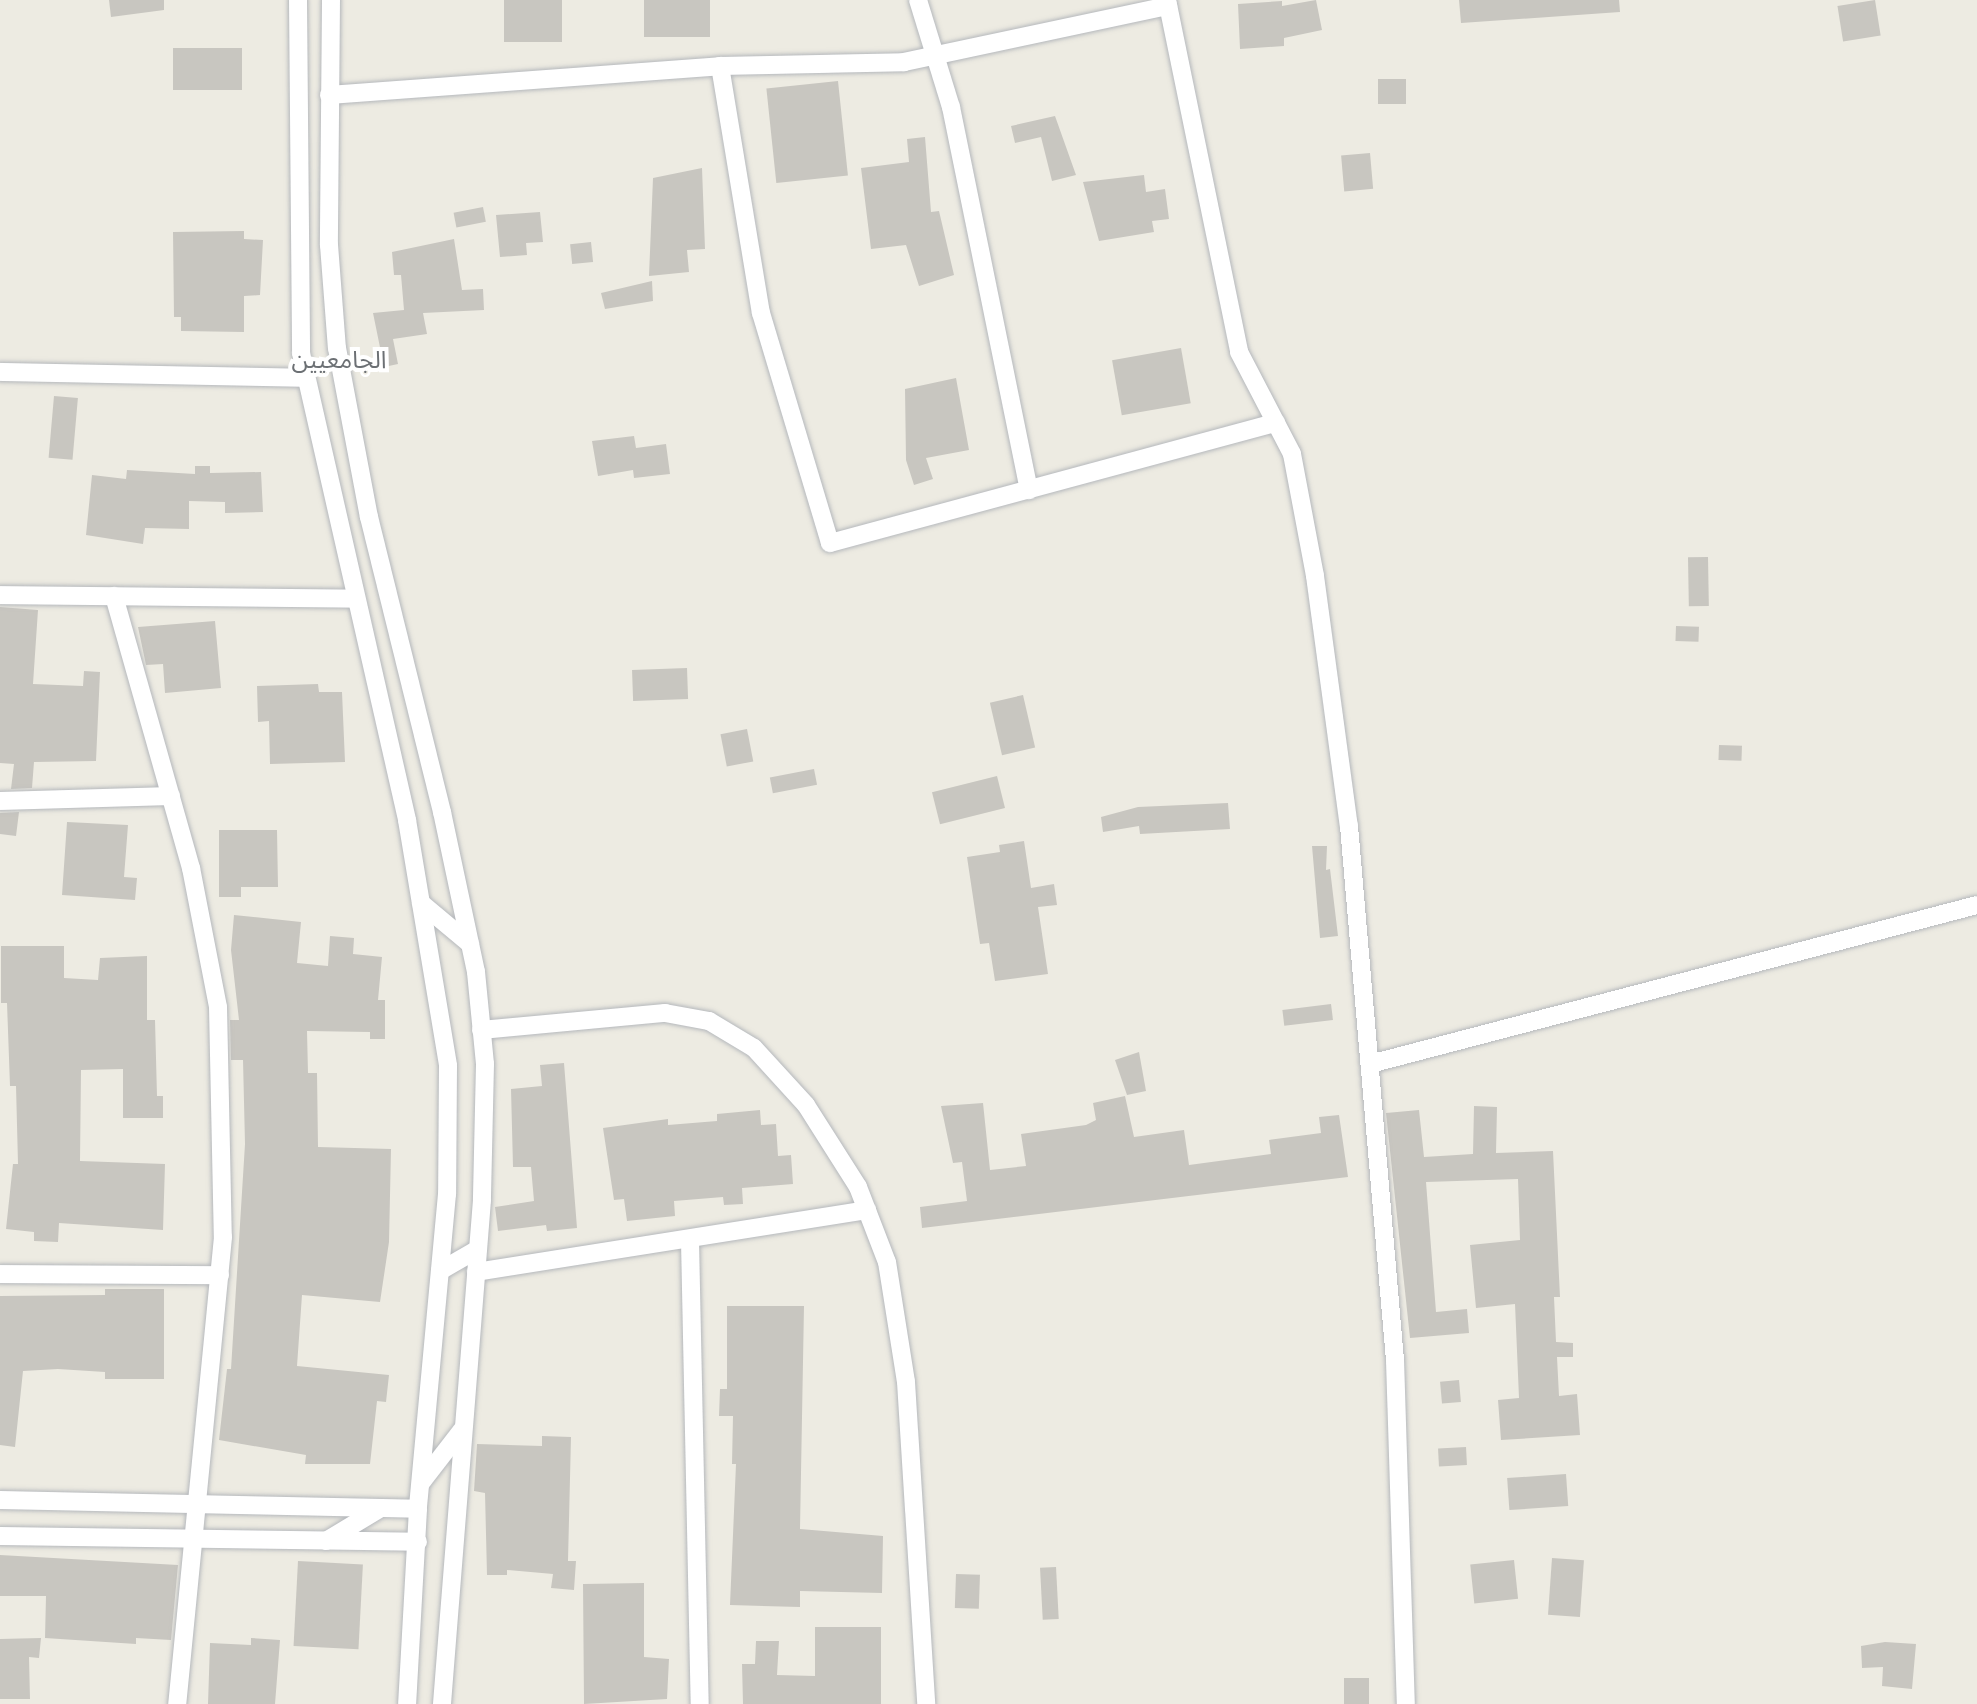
<!DOCTYPE html>
<html>
<head>
<meta charset="utf-8">
<style>
  body { margin:0 }
  #map { position:relative; width:1977px; height:1704px; overflow:hidden; background:#edebe2; font-family:Signika,"Noto Sans Arabic",sans-serif }
  div>[style] { position:absolute }
  [style*='--x'] { left:calc(var(--x)*1px); top:calc(var(--y)*1px); width:calc(var(--w)*1px); rotate:calc(var(--a)*1deg) }
  .building>* { inset:0; background:#c8c6c0; transform-origin:0 0 }
  .roads { filter:drop-shadow(0 0 2px #b5b8bc) drop-shadow(0 0 2px #b5b8bc) }
  .street>* { height:18px; margin:-9px; padding:0 9px; transform-origin:9px; border-radius:9px; background:#fff }
  span { translate:-50% -50%; white-space:nowrap; text-align:center; line-height:1.15; -webkit-text-stroke:8px #fff; paint-order:stroke }
  .neighbourhood-label { font-size:24px; color:#6c7074 }
</style>
</head>
<body>
<div id="map">
  <div class="building">
    <div style="clip-path:polygon(109px 0,164px 0,164px 10px,111px 17px)"></div>
    <div style="left:504px;top:0;width:58px;height:42px"></div>
    <div style="left:644px;top:0;width:66px;height:37px"></div>
    <div style="clip-path:polygon(1316px 0,1322px 30px,1284px 38px,1284px 46px,1240px 49px,1238px 4px,1282px 1px,1282px 6px)"></div>
    <div style="clip-path:polygon(1459px 0,1619px 0,1620px 12px,1461px 23px)"></div>
    <div style="left:1875px;top:0;width:36px;height:38px;rotate:81deg"></div>
    <div style="left:173px;top:48px;width:69px;height:42px"></div>
    <div style="left:1378px;top:79px;width:28px;height:25px"></div>
    <div style="left:838px;top:81px;width:95px;height:72px;rotate:84deg"></div>
    <div style="clip-path:polygon(1055px 116px,1076px 175px,1052px 181px,1041px 137px,1015px 143px,1011px 126px)"></div>
    <div style="clip-path:polygon(925px 137px,931px 212px,939px 211px,954px 275px,919px 286px,906px 245px,871px 249px,861px 168px,909px 162px,907px 139px)"></div>
    <div style="left:1370px;top:153px;width:36px;height:29px;rotate:85deg"></div>
    <div style="clip-path:polygon(702px 168px,705px 249px,687px 250px,689px 272px,649px 276px,653px 178px)"></div>
    <div style="clip-path:polygon(1144px 175px,1146px 192px,1165px 189px,1169px 219px,1152px 221px,1154px 232px,1099px 241px,1083px 182px)"></div>
    <div style="left:483px;top:207px;width:15px;height:30px;rotate:79deg"></div>
    <div style="clip-path:polygon(540px 212px,543px 242px,526px 243px,527px 255px,500px 257px,496px 215px)"></div>
    <div style="clip-path:polygon(244px 231px,244px 239px,263px 240px,260px 295px,244px 296px,244px 332px,181px 331px,181px 317px,174px 317px,173px 232px)"></div>
    <div style="clip-path:polygon(454px 239px,462px 290px,483px 289px,484px 310px,423px 313px,427px 334px,393px 339px,398px 364px,384px 367px,373px 313px,404px 310px,401px 275px,394px 275px,392px 252px)"></div>
    <div style="left:591px;top:242px;width:20px;height:21px;rotate:84deg"></div>
    <div style="clip-path:polygon(652px 281px,653px 301px,605px 309px,601px 293px)"></div>
    <div style="left:1181px;top:348px;width:56px;height:70px;rotate:80deg"></div>
    <div style="clip-path:polygon(956px 378px,969px 450px,926px 458px,933px 479px,914px 485px,906px 460px,905px 389px)"></div>
    <div style="left:54px;top:396px;width:24px;height:62px;rotate:5deg"></div>
    <div style="clip-path:polygon(634px 436px,636px 448px,666px 444px,670px 474px,634px 478px,633px 470px,598px 476px,592px 441px)"></div>
    <div style="clip-path:polygon(195px 466px,210px 466px,210px 473px,261px 472px,263px 512px,225px 513px,225px 502px,189px 501px,189px 529px,145px 528px,143px 544px,86px 535px,92px 475px,126px 479px,127px 470px,195px 474px)"></div>
    <div style="left:1708px;top:557px;width:49px;height:20px;rotate:89deg"></div>
    <div style="clip-path:polygon(0 607px,38px 610px,33px 684px,83px 686px,84px 671px,100px 672px,96px 761px,34px 762px,32px 788px,11px 789px,14px 764px,0 763px)"></div>
    <div style="clip-path:polygon(215px 621px,221px 688px,165px 693px,163px 664px,146px 665px,138px 627px)"></div>
    <div style="left:1676px;top:626px;width:23px;height:15px;rotate:2deg"></div>
    <div style="left:687px;top:668px;width:31px;height:55px;rotate:88deg"></div>
    <div style="clip-path:polygon(318px 684px,319px 692px,342px 692px,345px 762px,270px 764px,269px 721px,258px 722px,257px 686px)"></div>
    <div style="left:1023px;top:695px;width:54px;height:34px;rotate:77deg"></div>
    <div style="left:747px;top:729px;width:33px;height:27px;rotate:79deg"></div>
    <div style="left:1719px;top:745px;width:23px;height:15px;rotate:2deg"></div>
    <div style="left:814px;top:769px;width:16px;height:45px;rotate:79deg"></div>
    <div style="left:997px;top:776px;width:33px;height:67px;rotate:76deg"></div>
    <div style="clip-path:polygon(1228px 803px,1230px 829px,1140px 834px,1139px 826px,1103px 832px,1101px 817px,1138px 807px)"></div>
    <div style="clip-path:polygon(19px 812px,16px 836px,0 834px,0 813px)"></div>
    <div style="clip-path:polygon(67px 822px,128px 825px,124px 877px,137px 878px,135px 900px,62px 895px)"></div>
    <div style="clip-path:polygon(219px 830px,277px 830px,278px 887px,241px 887px,241px 897px,219px 897px)"></div>
    <div style="clip-path:polygon(1024px 841px,1031px 888px,1054px 884px,1057px 905px,1038px 907px,1048px 974px,995px 981px,989px 943px,980px 944px,967px 857px,1000px 852px,999px 845px)"></div>
    <div style="clip-path:polygon(1312px 846px,1327px 846px,1326px 870px,1330px 869px,1338px 936px,1320px 938px)"></div>
    <div style="clip-path:polygon(234px 915px,301px 922px,297px 963px,328px 966px,330px 936px,354px 938px,353px 954px,382px 957px,378px 1000px,385px 1000px,385px 1039px,370px 1039px,370px 1032px,307px 1031px,308px 1073px,317px 1073px,318px 1147px,391px 1149px,389px 1242px,380px 1302px,302px 1295px,297px 1366px,389px 1375px,386px 1402px,377px 1401px,370px 1464px,305px 1464px,306px 1455px,219px 1440px,227px 1369px,231px 1369px,245px 1144px,243px 1060px,231px 1060px,230px 1020px,239px 1020px,231px 950px)"></div>
    <div style="clip-path:polygon(1px 946px,64px 946px,64px 978px,98px 980px,100px 958px,147px 956px,147px 1020px,155px 1020px,157px 1096px,163px 1096px,163px 1118px,123px 1118px,123px 1069px,81px 1070px,80px 1161px,165px 1164px,163px 1230px,59px 1223px,58px 1242px,34px 1241px,34px 1232px,6px 1229px,13px 1164px,18px 1164px,16px 1086px,10px 1086px,7px 1003px,1px 1003px)"></div>
    <div style="left:1331px;top:1004px;width:16px;height:49px;rotate:83deg"></div>
    <div style="clip-path:polygon(1139px 1052px,1146px 1091px,1127px 1095px,1115px 1060px)"></div>
    <div style="clip-path:polygon(564px 1063px,577px 1228px,547px 1231px,546px 1225px,498px 1231px,495px 1207px,534px 1201px,531px 1167px,513px 1167px,511px 1089px,542px 1086px,540px 1065px)"></div>
    <div style="clip-path:polygon(1125px 1096px,1134px 1137px,1184px 1130px,1189px 1165px,1271px 1154px,1269px 1140px,1321px 1133px,1319px 1117px,1339px 1115px,1348px 1177px,922px 1228px,920px 1207px,967px 1201px,962px 1162px,953px 1163px,941px 1106px,983px 1103px,990px 1170px,1026px 1166px,1021px 1134px,1086px 1125px,1096px 1120px,1093px 1103px)"></div>
    <div style="clip-path:polygon(1474px 1106px,1497px 1107px,1496px 1153px,1553px 1151px,1560px 1297px,1554px 1297px,1556px 1342px,1573px 1343px,1573px 1357px,1557px 1357px,1559px 1396px,1577px 1394px,1580px 1435px,1501px 1440px,1498px 1400px,1519px 1398px,1515px 1304px,1476px 1308px,1470px 1245px,1520px 1240px,1518px 1179px,1426px 1182px,1436px 1312px,1467px 1309px,1469px 1333px,1410px 1338px,1386px 1113px,1419px 1110px,1424px 1157px,1473px 1154px)"></div>
    <div style="clip-path:polygon(760px 1110px,761px 1125px,776px 1124px,778px 1156px,791px 1155px,793px 1184px,742px 1188px,743px 1204px,724px 1205px,723px 1197px,674px 1201px,675px 1216px,627px 1221px,624px 1199px,614px 1200px,603px 1128px,668px 1119px,668px 1125px,717px 1121px,717px 1114px)"></div>
    <div style="clip-path:polygon(105px 1289px,164px 1289px,164px 1379px,105px 1379px,105px 1372px,58px 1369px,23px 1371px,15px 1447px,0 1445px,0 1296px,105px 1295px)"></div>
    <div style="clip-path:polygon(727px 1306px,804px 1306px,800px 1529px,883px 1536px,882px 1593px,800px 1591px,800px 1607px,730px 1605px,736px 1464px,732px 1464px,733px 1416px,719px 1416px,720px 1389px,727px 1389px)"></div>
    <div style="left:1459px;top:1380px;width:22px;height:19px;rotate:85deg"></div>
    <div style="clip-path:polygon(542px 1436px,571px 1437px,568px 1561px,576px 1561px,574px 1590px,551px 1588px,553px 1574px,507px 1570px,507px 1575px,487px 1575px,485px 1493px,474px 1491px,477px 1444px,542px 1446px)"></div>
    <div style="left:1466px;top:1447px;width:18px;height:28px;rotate:87deg"></div>
    <div style="left:1566px;top:1474px;width:32px;height:59px;rotate:86deg"></div>
    <div style="clip-path:polygon(0 1555px,178px 1565px,171px 1640px,136px 1638px,136px 1644px,45px 1638px,46px 1596px,0 1596px)"></div>
    <div style="left:1552px;top:1558px;width:32px;height:57px;rotate:4deg"></div>
    <div style="left:1514px;top:1560px;width:39px;height:44px;rotate:84deg"></div>
    <div style="left:298px;top:1561px;width:65px;height:85px;rotate:3deg"></div>
    <div style="left:1056px;top:1567px;width:52px;height:16px;rotate:87deg"></div>
    <div style="left:956px;top:1574px;width:24px;height:34px;rotate:2deg"></div>
    <div style="clip-path:polygon(644px 1583px,644px 1657px,669px 1659px,667px 1699px,584px 1704px,583px 1584px)"></div>
    <div style="clip-path:polygon(815px 1627px,881px 1627px,881px 1704px,743px 1704px,742px 1664px,755px 1664px,756px 1641px,779px 1641px,777px 1675px,815px 1676px)"></div>
    <div style="clip-path:polygon(41px 1638px,39px 1658px,29px 1657px,30px 1699px,0 1699px,0 1639px)"></div>
    <div style="clip-path:polygon(251px 1638px,280px 1640px,275px 1704px,208px 1704px,210px 1643px,251px 1645px)"></div>
    <div style="clip-path:polygon(1885px 1642px,1916px 1644px,1912px 1689px,1882px 1686px,1883px 1667px,1862px 1668px,1861px 1646px)"></div>
    <div style="left:1344px;top:1678px;width:25px;height:26px"></div>
  </div>
  <div class="roads">
    <div class="street">
      <div style="--x:298;--y:0;--w:353;--a:89.5"></div>
      <div style="--x:301;--y:353;--w:479;--a:77.2"></div>
      <div style="--x:407;--y:820;--w:249;--a:80.5"></div>
      <div style="--x:448;--y:1066;--w:128;--a:90.4"></div>
      <div style="--x:447;--y:1194;--w:316;--a:95.3"></div>
      <div style="--x:418;--y:1509;--w:195;--a:93.2"></div>
      <div style="--x:331;--y:0;--w:245;--a:90.5"></div>
      <div style="--x:329;--y:245;--w:103;--a:85.6"></div>
      <div style="--x:337;--y:348;--w:172;--a:79.3"></div>
      <div style="--x:369;--y:517;--w:304;--a:76.1"></div>
      <div style="--x:442;--y:812;--w:164;--a:78"></div>
      <div style="--x:476;--y:972;--w:92;--a:84.4"></div>
      <div style="--x:485;--y:1064;--w:136;--a:91.3"></div>
      <div style="--x:482;--y:1200;--w:506;--a:94.54"></div>
      <div style="--x:918;--y:0;--w:112;--a:72.9"></div>
      <div style="--x:951;--y:107;--w:391;--a:78.5"></div>
      <div style="--x:1167;--y:0;--w:359;--a:78.4"></div>
      <div style="--x:1239;--y:352;--w:115;--a:62.5"></div>
      <div style="--x:1292;--y:454;--w:124;--a:79.3"></div>
      <div style="--x:1315;--y:576;--w:252;--a:82.3"></div>
      <div style="--x:1349;--y:826;--w:536;--a:85.08"></div>
      <div style="--x:1395;--y:1360;--w:344;--a:88.2"></div>
      <div style="--x:720;--y:66;--w:250;--a:80.6"></div>
      <div style="--x:761;--y:313;--w:240;--a:73.3"></div>
      <div style="--x:830;--y:543;--w:462;--a:-15.1"></div>
      <div style="--x:329;--y:95;--w:392;--a:-4.2"></div>
      <div style="--x:720;--y:66;--w:184;--a:-1.2"></div>
      <div style="--x:904;--y:62;--w:270;--a:-12"></div>
      <div style="--x:0;--y:372;--w:306;--a:1.1"></div>
      <div style="--x:0;--y:595;--w:356;--a:0.6"></div>
      <div style="--x:114;--y:596;--w:283;--a:74.2"></div>
      <div style="--x:191;--y:868;--w:142;--a:79"></div>
      <div style="--x:218;--y:1007;--w:230;--a:88.8"></div>
      <div style="--x:223;--y:1237;--w:469;--a:95.6"></div>
      <div style="--x:0;--y:801;--w:171;--a:-1.7"></div>
      <div style="--x:421;--y:903;--w:64;--a:39.9"></div>
      <div style="--x:481;--y:1030;--w:185;--a:-5.3"></div>
      <div style="--x:665;--y:1013;--w:45;--a:10.3"></div>
      <div style="--x:709;--y:1021;--w:52;--a:31"></div>
      <div style="--x:754;--y:1048;--w:77;--a:47.6"></div>
      <div style="--x:806;--y:1105;--w:97;--a:57.6"></div>
      <div style="--x:858;--y:1187;--w:80;--a:68.9"></div>
      <div style="--x:887;--y:1262;--w:121;--a:81"></div>
      <div style="--x:906;--y:1382;--w:323;--a:86.4"></div>
      <div style="--x:1370;--y:1064;--w:627;--a:-14.68"></div>
      <div style="--x:690;--y:1241;--w:463;--a:88.8"></div>
      <div style="--x:440;--y:1271;--w:44;--a:-30.1"></div>
      <div style="--x:476;--y:1272;--w:396;--a:-9"></div>
      <div style="--x:0;--y:1274;--w:220;--a:0.3"></div>
      <div style="--x:421;--y:1483;--w:67;--a:-52.3"></div>
      <div style="--x:0;--y:1500;--w:418;--a:1.2"></div>
      <div style="--x:0;--y:1536;--w:418;--a:0.8"></div>
      <div style="--x:326;--y:1541;--w:64;--a:-31"></div>
    </div>
  </div>
  <div class="neighbourhood-label">
    <span style="left:339px;top:361px">الجامعيين</span>
  </div>
</div>
</body>
</html>
